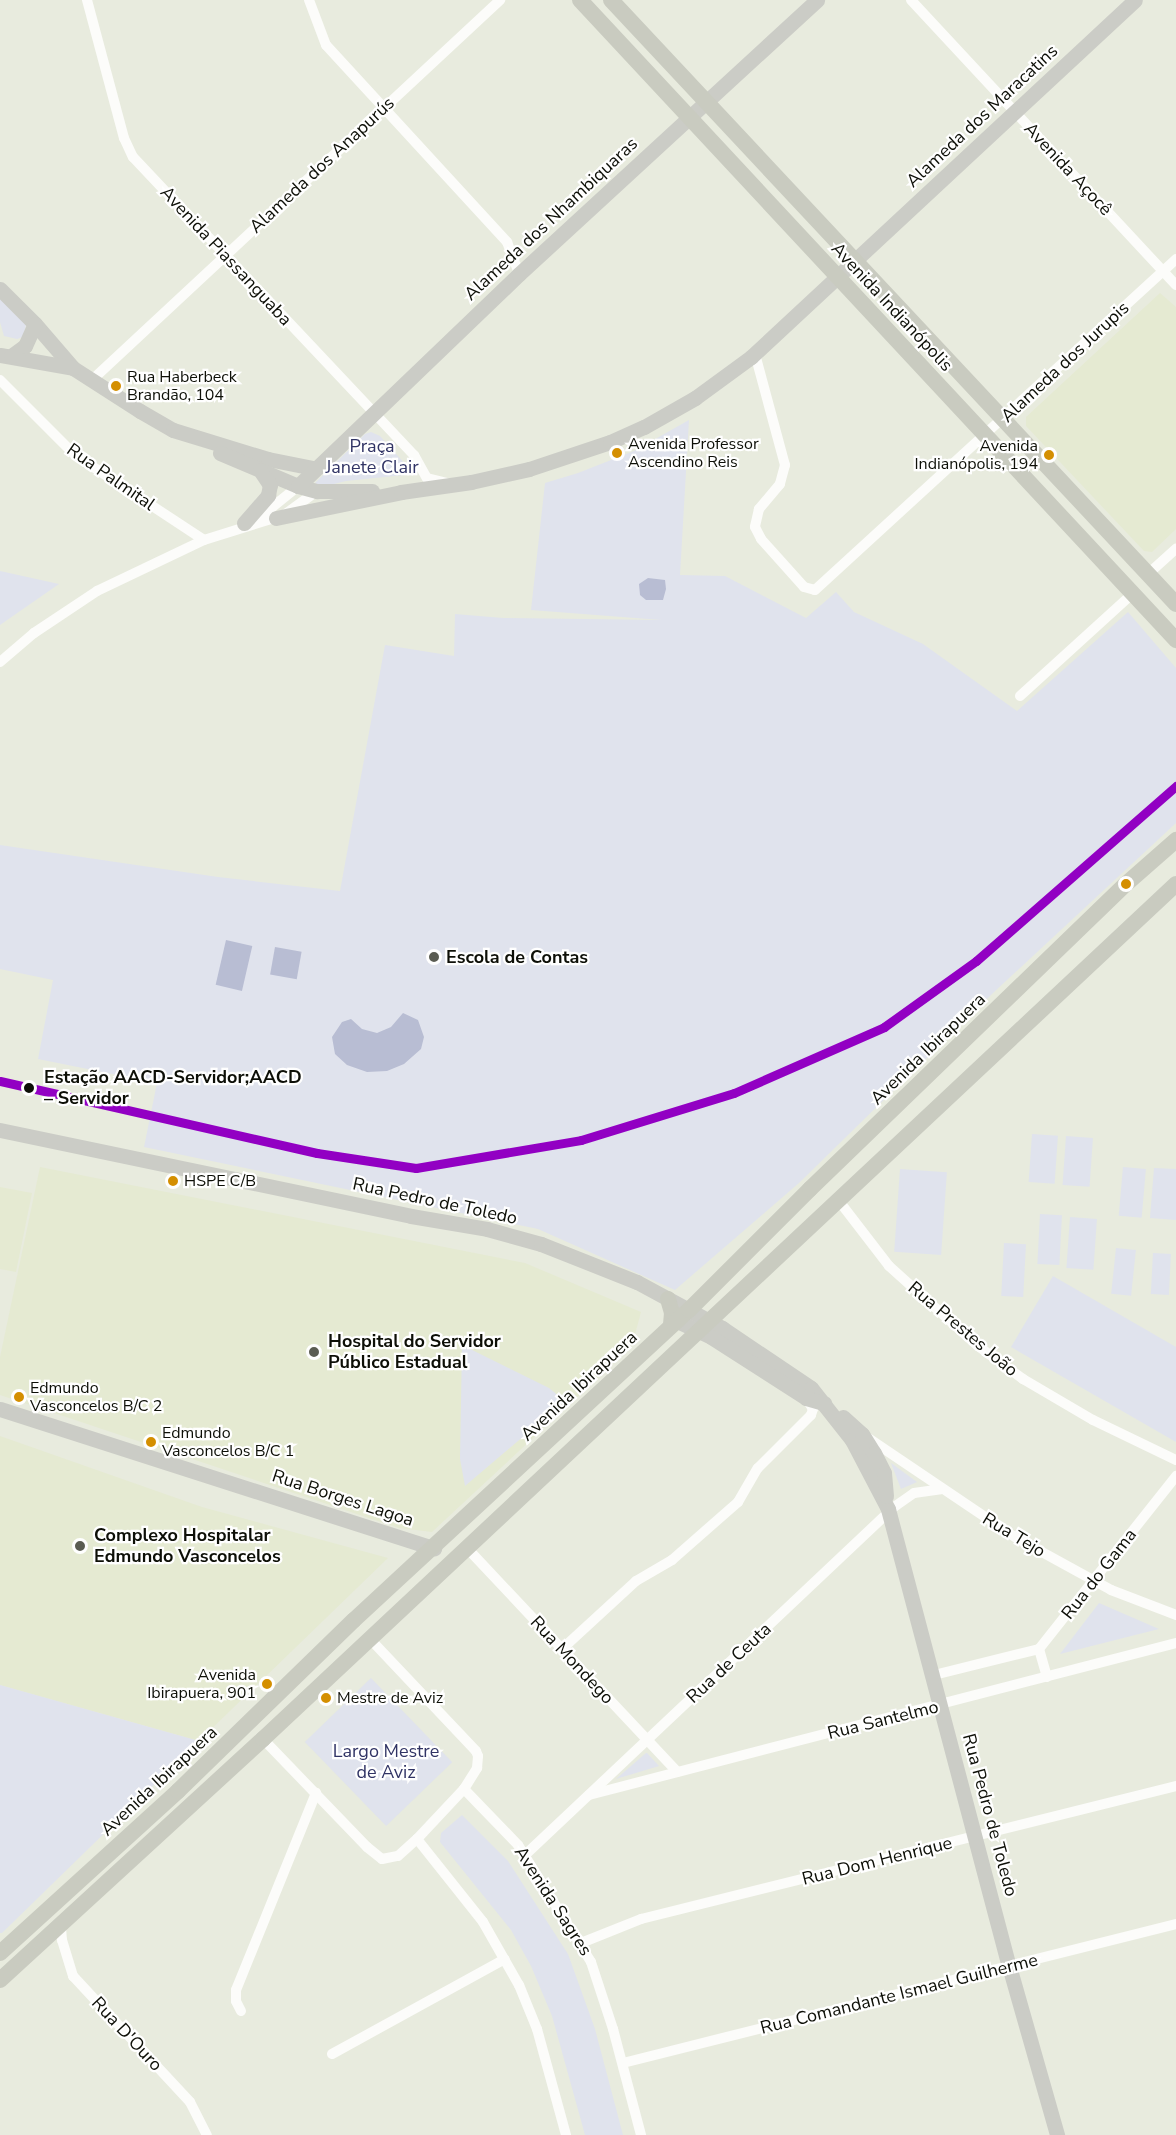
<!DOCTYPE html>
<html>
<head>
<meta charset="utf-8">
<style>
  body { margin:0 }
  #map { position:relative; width:1176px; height:2135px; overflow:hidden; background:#e8ebde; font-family:"Nunito Sans",sans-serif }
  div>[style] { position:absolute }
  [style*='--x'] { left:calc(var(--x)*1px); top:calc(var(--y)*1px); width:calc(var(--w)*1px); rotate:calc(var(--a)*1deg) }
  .built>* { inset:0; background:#e5ead2 }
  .green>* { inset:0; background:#e0e3ed; transform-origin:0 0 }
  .water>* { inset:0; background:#b8bdd3; transform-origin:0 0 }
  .street>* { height:10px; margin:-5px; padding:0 5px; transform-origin:5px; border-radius:5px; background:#fcfcfa }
  .secondary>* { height:15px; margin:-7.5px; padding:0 7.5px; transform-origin:7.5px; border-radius:7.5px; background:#cbccc6 }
  .primary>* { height:16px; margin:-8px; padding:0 8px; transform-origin:8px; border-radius:8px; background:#c9cbc0 }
  .metro-1>* { height:9px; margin:-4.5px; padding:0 4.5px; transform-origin:4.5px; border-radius:4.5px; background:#9200c3 }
  .dots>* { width:16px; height:16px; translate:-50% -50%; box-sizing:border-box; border:3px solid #fff; border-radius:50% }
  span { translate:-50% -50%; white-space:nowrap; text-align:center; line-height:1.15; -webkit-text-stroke:4.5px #fff; paint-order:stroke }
  .bus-label { font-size:16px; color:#0d0f07 }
  .left { translate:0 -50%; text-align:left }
  .right { translate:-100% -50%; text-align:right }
  .street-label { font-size:18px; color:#0d0f07 }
  .park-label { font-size:18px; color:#303364 }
  .poi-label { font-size:18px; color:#0d0f07; font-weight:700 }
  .stop-label { font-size:18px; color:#0d0f07; font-weight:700 }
</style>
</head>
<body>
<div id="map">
  <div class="built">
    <div style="clip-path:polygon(1160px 293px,1176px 307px,1176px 529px,1152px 552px,1144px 551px,1026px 426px,1026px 417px)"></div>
    <div style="clip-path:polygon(40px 1167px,525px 1263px,641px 1312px,632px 1346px,432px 1532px,399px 1528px,0 1395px,0 1357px)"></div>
    <div style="clip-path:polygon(0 1187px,32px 1193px,16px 1272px,0 1269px)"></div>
    <div style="clip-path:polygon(0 1436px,202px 1507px,388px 1558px,199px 1741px,0 1685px)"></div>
  </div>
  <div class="green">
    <div style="clip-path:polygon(0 298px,27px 321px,23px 337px,17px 339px,4px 336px,0 322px)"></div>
    <div style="clip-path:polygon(689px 420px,680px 575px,725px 576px,806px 618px,836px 592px,854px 612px,923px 644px,1017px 711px,1128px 612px,1176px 668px,1176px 823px,993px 993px,799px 1183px,675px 1290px,538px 1229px,144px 1147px,157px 1083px,38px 1059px,53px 980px,0 969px,0 845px,218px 877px,340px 891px,385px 645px,454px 656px,455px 614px,503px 618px,661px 620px,531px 610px,545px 483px,578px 473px,634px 451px)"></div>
    <div style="clip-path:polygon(371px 432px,380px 436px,414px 474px,346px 481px,322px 487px,315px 483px,365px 434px)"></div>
    <div style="clip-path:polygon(0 571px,59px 584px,0 625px)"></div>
    <div style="left:1032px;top:1134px;width:26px;height:48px;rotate:4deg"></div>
    <div style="left:1066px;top:1136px;width:27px;height:49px;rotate:4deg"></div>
    <div style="left:1123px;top:1167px;width:23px;height:49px;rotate:5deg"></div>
    <div style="clip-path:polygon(1154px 1168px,1176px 1169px,1176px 1220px,1150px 1218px)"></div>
    <div style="left:900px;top:1169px;width:47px;height:83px;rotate:4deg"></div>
    <div style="left:1040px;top:1214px;width:22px;height:50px;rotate:3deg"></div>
    <div style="left:1070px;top:1217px;width:27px;height:51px;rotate:4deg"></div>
    <div style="left:1004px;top:1243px;width:22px;height:53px;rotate:3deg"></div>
    <div style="left:1116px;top:1248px;width:20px;height:46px;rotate:6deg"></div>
    <div style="left:1153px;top:1253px;width:18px;height:41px;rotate:3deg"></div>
    <div style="clip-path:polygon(1053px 1276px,1176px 1347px,1176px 1442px,1011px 1347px)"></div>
    <div style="clip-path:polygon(462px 1345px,549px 1388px,565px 1401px,465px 1486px,460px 1459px)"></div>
    <div style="clip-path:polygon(891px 1463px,917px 1482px,901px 1489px)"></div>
    <div style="clip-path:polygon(1099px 1603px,1159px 1629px,1060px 1654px)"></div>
    <div style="left:371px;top:1678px;width:117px;height:92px;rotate:46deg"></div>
    <div style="clip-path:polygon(0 1685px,199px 1741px,2px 1933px,0 1933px)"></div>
    <div style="clip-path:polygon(647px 1753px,659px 1766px,616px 1779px,646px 1753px)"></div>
    <div style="clip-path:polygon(462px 1815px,508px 1861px,568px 1954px,595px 2029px,623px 2135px,585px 2135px,552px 2016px,531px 1966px,511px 1930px,440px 1842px,441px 1833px)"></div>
  </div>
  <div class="water">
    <div style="clip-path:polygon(648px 578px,665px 580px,666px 589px,663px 600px,646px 600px,640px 595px,639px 584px)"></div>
    <div style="left:226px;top:940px;width:27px;height:46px;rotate:13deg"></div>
    <div style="left:275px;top:947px;width:27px;height:28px;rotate:10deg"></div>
    <div style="clip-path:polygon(403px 1013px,418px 1020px,424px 1037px,421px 1049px,404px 1064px,387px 1071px,367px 1072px,347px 1065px,335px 1054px,332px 1037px,342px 1022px,351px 1019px,362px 1029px,377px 1033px,391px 1027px)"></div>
  </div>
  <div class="street">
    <div style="--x:87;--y:0;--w:143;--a:75"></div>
    <div style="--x:124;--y:138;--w:21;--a:65"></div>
    <div style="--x:133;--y:157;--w:410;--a:46.7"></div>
    <div style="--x:414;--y:455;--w:26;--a:61"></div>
    <div style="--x:427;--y:478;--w:21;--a:14"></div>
    <div style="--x:309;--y:0;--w:48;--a:69.3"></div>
    <div style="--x:326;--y:45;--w:268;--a:47.4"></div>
    <div style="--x:507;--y:242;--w:34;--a:69"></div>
    <div style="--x:911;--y:0;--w:389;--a:47.1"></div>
    <div style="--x:755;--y:354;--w:115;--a:74.9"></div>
    <div style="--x:785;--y:465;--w:20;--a:105"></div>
    <div style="--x:780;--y:484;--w:33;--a:130"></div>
    <div style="--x:759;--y:509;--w:18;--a:103"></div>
    <div style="--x:755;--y:527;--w:13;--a:63"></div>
    <div style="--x:761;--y:539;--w:64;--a:48.1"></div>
    <div style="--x:804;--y:587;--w:11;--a:15"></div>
    <div style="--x:815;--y:590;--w:490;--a:-42.5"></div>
    <div style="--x:0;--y:380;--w:106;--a:45"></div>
    <div style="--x:75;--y:455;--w:154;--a:33.4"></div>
    <div style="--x:92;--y:380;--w:558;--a:-42.96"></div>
    <div style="--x:251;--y:519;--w:21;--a:-28"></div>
    <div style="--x:270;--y:509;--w:36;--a:-39"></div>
    <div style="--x:1148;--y:574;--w:38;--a:-42"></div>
    <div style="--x:0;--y:662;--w:45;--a:-40.5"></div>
    <div style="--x:34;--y:633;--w:76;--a:-33.7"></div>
    <div style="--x:97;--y:591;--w:119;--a:-25.5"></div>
    <div style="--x:204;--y:540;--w:84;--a:-17.4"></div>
    <div style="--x:284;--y:515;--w:41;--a:-36"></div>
    <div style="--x:1020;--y:696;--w:151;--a:-42.3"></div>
    <div style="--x:839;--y:1201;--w:82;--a:52.4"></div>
    <div style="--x:889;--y:1266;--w:120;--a:42"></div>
    <div style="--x:978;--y:1346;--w:56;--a:36.3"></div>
    <div style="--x:1023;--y:1379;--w:81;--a:30.4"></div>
    <div style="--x:1093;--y:1420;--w:92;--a:25.7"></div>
    <div style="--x:868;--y:1438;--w:181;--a:34"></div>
    <div style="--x:1018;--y:1539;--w:106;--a:28.7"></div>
    <div style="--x:1111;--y:1590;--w:70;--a:21"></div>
    <div style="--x:467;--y:1548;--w:307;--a:46.8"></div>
    <div style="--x:562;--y:1649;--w:100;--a:-42.6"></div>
    <div style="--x:636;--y:1581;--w:42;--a:-30.3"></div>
    <div style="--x:672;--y:1560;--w:88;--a:-41.3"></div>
    <div style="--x:738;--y:1502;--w:39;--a:-60"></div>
    <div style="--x:758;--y:1468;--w:75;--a:-45"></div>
    <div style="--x:811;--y:1415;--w:6;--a:-72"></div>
    <div style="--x:813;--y:1409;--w:13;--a:-122"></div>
    <div style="--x:1039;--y:1649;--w:221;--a:-51.6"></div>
    <div style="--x:1039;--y:1649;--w:29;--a:74"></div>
    <div style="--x:934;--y:1675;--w:108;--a:-13.9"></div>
    <div style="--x:263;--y:1739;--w:150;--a:46.1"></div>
    <div style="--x:367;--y:1847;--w:19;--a:39"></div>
    <div style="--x:382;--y:1859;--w:16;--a:-11"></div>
    <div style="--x:398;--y:1856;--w:25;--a:-42"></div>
    <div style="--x:417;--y:1839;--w:69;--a:-46.8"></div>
    <div style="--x:464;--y:1789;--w:25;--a:-58"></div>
    <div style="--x:477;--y:1768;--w:12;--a:-85"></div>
    <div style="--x:478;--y:1756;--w:5;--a:-112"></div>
    <div style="--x:476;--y:1751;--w:156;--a:-133.4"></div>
    <div style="--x:464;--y:1789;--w:78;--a:46"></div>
    <div style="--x:518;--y:1845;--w:138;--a:58"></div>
    <div style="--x:591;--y:1962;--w:71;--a:71.8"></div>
    <div style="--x:613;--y:2029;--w:110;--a:75.2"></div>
    <div style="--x:589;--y:1795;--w:606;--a:-14.52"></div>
    <div style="--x:417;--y:1839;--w:106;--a:51.5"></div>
    <div style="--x:483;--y:1922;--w:73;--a:60.3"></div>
    <div style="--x:519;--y:1985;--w:48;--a:67.8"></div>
    <div style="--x:537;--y:2029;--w:110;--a:74.7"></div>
    <div style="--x:525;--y:1855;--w:507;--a:-43.32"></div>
    <div style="--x:894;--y:1507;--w:24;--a:-35"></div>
    <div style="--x:914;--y:1493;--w:27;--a:-8"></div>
    <div style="--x:61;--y:1927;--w:13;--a:86"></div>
    <div style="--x:62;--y:1940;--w:38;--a:73"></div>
    <div style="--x:73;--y:1976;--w:172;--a:47.1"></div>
    <div style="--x:190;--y:2102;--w:37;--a:63"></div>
    <div style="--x:581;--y:1943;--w:65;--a:-21.8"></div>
    <div style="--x:641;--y:1919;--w:551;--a:-13.96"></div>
    <div style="--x:241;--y:2011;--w:11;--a:-117"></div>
    <div style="--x:236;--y:2001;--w:11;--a:-90"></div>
    <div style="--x:236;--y:1990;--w:213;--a:-67.9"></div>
    <div style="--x:332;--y:2054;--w:197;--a:-28.8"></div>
    <div style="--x:623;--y:2063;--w:570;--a:-14.11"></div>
  </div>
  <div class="secondary">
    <div style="--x:0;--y:289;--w:49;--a:45"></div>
    <div style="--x:35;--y:324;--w:58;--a:49.2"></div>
    <div style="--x:73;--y:368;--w:80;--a:32.7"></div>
    <div style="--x:140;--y:411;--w:38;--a:30"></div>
    <div style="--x:173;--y:430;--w:99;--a:17"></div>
    <div style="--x:268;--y:459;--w:46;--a:11.3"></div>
    <div style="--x:0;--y:355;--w:74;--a:10.1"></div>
    <div style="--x:11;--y:356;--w:17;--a:-36"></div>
    <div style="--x:25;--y:346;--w:24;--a:-66"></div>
    <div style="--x:220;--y:453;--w:85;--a:22.9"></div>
    <div style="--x:298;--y:486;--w:20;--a:15"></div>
    <div style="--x:317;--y:491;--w:55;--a:0"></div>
    <div style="--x:298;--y:486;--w:306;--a:-43.8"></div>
    <div style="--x:519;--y:274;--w:405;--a:-42.6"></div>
    <div style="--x:276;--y:518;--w:128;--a:-11.7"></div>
    <div style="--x:401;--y:492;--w:71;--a:-8.1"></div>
    <div style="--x:471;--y:482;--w:59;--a:-12.6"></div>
    <div style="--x:529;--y:469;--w:85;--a:-18.4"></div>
    <div style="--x:610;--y:442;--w:37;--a:-24"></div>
    <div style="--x:644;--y:427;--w:59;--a:-29.6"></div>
    <div style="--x:695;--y:398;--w:69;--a:-36.2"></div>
    <div style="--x:751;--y:357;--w:524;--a:-42.91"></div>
    <div style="--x:244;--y:523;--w:37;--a:-49"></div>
    <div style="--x:268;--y:495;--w:10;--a:-79"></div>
    <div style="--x:270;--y:485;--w:18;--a:-124"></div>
    <div style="--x:0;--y:1130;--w:420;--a:11.8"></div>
    <div style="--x:411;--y:1216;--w:77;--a:9.7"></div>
    <div style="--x:487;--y:1229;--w:56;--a:15.5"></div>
    <div style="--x:541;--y:1244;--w:103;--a:21.6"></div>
    <div style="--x:637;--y:1282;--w:97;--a:28.4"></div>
    <div style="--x:722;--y:1328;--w:107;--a:34"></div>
    <div style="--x:811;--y:1388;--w:66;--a:51.7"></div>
    <div style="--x:852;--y:1440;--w:78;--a:62.4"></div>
    <div style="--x:888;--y:1509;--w:473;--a:75.2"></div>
    <div style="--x:1009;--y:1966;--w:176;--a:74.1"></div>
    <div style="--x:677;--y:1321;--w:38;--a:25"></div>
    <div style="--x:711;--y:1337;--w:113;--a:32.7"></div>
    <div style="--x:806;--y:1398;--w:19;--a:16"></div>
    <div style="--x:0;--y:1409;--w:456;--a:17.8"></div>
    <div style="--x:843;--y:1417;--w:25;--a:42"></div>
    <div style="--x:862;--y:1434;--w:22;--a:58"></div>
    <div style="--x:874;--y:1453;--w:22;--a:63"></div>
    <div style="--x:884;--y:1473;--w:23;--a:85"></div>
  </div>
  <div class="primary">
    <div style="--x:580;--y:0;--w:875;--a:47.04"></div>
    <div style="--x:611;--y:0;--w:827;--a:46.91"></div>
    <div style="--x:668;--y:1299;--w:15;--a:74"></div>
    <div style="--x:672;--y:1313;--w:12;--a:95"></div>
    <div style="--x:0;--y:1953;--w:241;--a:-42.3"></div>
    <div style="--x:178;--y:1791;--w:245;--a:-44.2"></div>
    <div style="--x:354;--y:1620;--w:456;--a:-42.8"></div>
    <div style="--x:689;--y:1310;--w:171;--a:-45"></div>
    <div style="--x:810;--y:1189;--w:439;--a:-44"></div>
    <div style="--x:1126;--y:884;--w:67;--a:-41.3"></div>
    <div style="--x:0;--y:1980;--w:357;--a:-42.5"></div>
    <div style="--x:263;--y:1739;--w:1251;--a:-43.12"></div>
  </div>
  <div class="metro-1">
    <div style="--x:0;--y:1081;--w:325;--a:12.8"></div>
    <div style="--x:317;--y:1153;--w:100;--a:8.6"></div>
    <div style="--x:416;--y:1168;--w:167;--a:-9.6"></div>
    <div style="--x:581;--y:1140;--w:160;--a:-17.1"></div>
    <div style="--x:734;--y:1093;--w:164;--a:-23.7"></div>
    <div style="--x:884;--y:1027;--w:113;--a:-35.7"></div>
    <div style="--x:976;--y:961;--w:266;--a:-41.2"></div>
  </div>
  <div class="dots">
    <div style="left:116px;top:386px;background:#d48f01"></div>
    <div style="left:617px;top:453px;background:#d48f01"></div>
    <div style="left:1049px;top:455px;background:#d48f01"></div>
    <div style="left:1126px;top:884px;background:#d48f01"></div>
    <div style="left:434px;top:957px;background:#5a5c52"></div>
    <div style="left:29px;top:1088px;background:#0d0f07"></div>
    <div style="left:173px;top:1181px;background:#d48f01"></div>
    <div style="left:314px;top:1352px;background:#5a5c52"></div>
    <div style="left:19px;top:1397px;background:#d48f01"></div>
    <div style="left:151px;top:1442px;background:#d48f01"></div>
    <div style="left:80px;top:1546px;background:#5a5c52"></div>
    <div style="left:267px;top:1684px;background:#d48f01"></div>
    <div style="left:326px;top:1698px;background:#d48f01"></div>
  </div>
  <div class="bus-label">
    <span class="left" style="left:127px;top:386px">Rua Haberbeck<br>Brandão, 104</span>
    <span class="left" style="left:628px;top:453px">Avenida Professor<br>Ascendino Reis</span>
    <span class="right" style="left:1038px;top:455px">Avenida<br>Indianópolis, 194</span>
    <span class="left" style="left:184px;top:1181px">HSPE C/B</span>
    <span class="left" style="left:30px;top:1397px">Edmundo<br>Vasconcelos B/C 2</span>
    <span class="left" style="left:162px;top:1442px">Edmundo<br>Vasconcelos B/C 1</span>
    <span class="right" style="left:256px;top:1684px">Avenida<br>Ibirapuera, 901</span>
    <span class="left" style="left:337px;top:1698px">Mestre de Aviz</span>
  </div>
  <div class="street-label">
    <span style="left:982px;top:116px;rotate:-43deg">Alameda dos Maracatins</span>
    <span style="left:322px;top:165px;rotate:-43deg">Alameda dos Anapurús</span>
    <span style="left:1068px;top:169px;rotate:47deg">Avenida Açocê</span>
    <span style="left:551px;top:219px;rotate:-43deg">Alameda dos Nhambiquaras</span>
    <span style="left:226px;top:256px;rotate:47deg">Avenida Piassanguaba</span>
    <span style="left:892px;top:307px;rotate:47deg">Avenida Indianópolis</span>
    <span style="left:1065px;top:362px;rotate:-43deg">Alameda dos Jurupis</span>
    <span style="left:111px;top:477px;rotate:35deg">Rua Palmital</span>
    <span style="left:928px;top:1049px;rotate:-44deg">Avenida Ibirapuera</span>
    <span style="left:435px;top:1201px;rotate:12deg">Rua Pedro de Toledo</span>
    <span style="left:963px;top:1329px;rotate:40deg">Rua Prestes João</span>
    <span style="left:579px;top:1386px;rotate:-43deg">Avenida Ibirapuera</span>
    <span style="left:343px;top:1498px;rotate:18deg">Rua Borges Lagoa</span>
    <span style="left:1014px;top:1535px;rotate:31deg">Rua Tejo</span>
    <span style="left:1099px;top:1574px;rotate:-52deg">Rua do Gama</span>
    <span style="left:572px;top:1660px;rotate:47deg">Rua Mondego</span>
    <span style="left:729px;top:1663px;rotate:-43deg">Rua de Ceuta</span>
    <span style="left:883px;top:1720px;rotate:-14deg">Rua Santelmo</span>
    <span style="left:159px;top:1781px;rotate:-43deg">Avenida Ibirapuera</span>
    <span style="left:990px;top:1815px;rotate:75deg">Rua Pedro de Toledo</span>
    <span style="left:877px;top:1861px;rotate:-14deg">Rua Dom Henrique</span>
    <span style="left:553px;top:1901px;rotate:57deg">Avenida Sagres</span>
    <span style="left:899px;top:1994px;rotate:-14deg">Rua Comandante Ismael Guilherme</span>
    <span style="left:127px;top:2034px;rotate:47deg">Rua D'Ouro</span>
  </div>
  <div class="park-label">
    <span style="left:372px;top:457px">Praça<br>Janete Clair</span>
    <span style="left:386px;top:1762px">Largo Mestre<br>de Aviz</span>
  </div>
  <div class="poi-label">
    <span class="left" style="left:446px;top:957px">Escola de Contas</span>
    <span class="left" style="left:328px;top:1352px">Hospital do Servidor<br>Público Estadual</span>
    <span class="left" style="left:94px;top:1546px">Complexo Hospitalar<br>Edmundo Vasconcelos</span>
  </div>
  <div class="stop-label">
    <span class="left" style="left:44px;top:1088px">Estação AACD-Servidor;AACD<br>– Servidor</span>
  </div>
</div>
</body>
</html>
